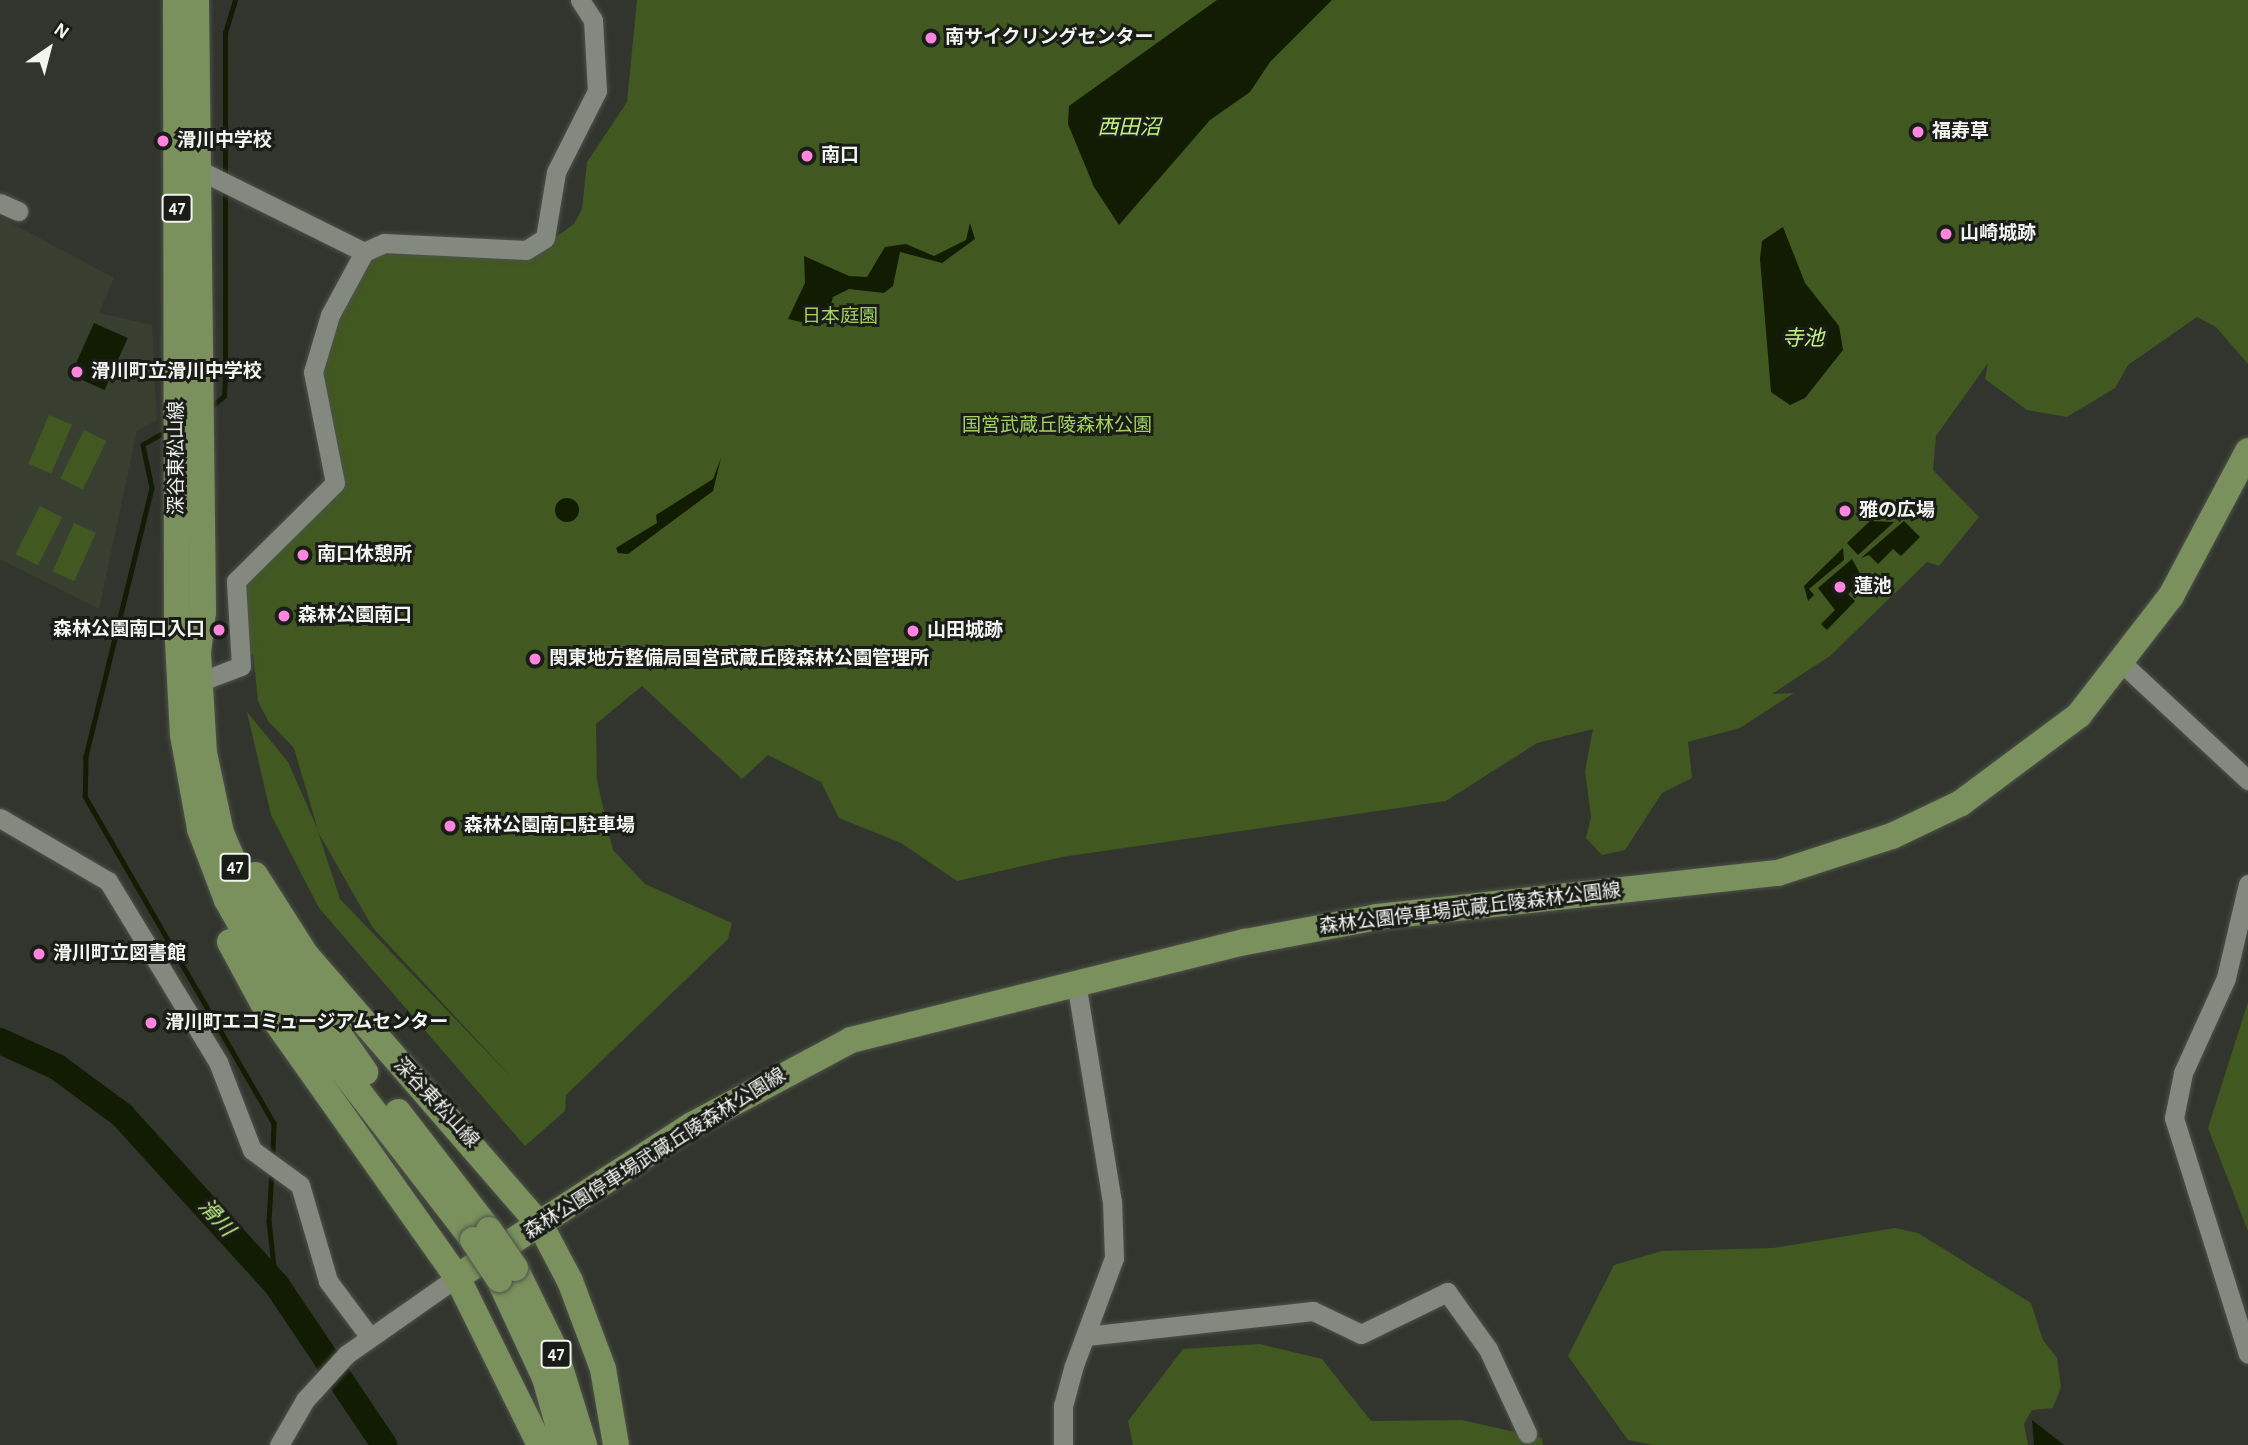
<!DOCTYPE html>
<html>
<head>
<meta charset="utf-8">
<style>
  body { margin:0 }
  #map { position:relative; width:2248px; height:1445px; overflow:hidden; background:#31352d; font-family:"Alegreya Sans","Noto Sans JP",sans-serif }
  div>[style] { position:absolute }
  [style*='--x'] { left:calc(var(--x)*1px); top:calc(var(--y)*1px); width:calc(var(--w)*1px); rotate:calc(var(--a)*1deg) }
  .built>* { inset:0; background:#383f31 }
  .green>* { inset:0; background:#415820; transform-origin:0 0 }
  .water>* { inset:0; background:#121c03; transform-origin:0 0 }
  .round { border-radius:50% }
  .stream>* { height:4.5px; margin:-2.25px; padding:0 2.25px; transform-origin:2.25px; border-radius:2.25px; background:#121c03 }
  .river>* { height:26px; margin:-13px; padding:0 13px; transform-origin:13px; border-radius:13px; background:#121c03 }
  .roads { filter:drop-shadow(0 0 2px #4d5149) drop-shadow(0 0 2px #4d5149) }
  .minor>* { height:19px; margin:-9.5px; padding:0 9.5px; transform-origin:9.5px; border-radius:9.5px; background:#84897f }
  .major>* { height:26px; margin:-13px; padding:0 13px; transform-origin:13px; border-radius:13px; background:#7a905d }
  .bridges { filter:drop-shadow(0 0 2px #4d5149) drop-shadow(0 0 2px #4d5149) }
  .major-bridge>* { height:26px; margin:-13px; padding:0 13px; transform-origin:13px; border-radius:13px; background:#7a905d }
  .dots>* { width:19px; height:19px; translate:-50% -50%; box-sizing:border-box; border:4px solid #1a1c18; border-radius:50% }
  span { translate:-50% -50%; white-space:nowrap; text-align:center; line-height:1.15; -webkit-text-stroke:6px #1a1c18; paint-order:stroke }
  .shield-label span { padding:2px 5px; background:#1a1c18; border:2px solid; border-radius:5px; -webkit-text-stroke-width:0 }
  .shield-label { font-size:18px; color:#f1f4ef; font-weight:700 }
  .poi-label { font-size:19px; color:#f1f4ef; font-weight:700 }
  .left { translate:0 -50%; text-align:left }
  .right { translate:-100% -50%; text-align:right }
  .park-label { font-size:19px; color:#a3d162 }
  .street-label { font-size:19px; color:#f1f4ef }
  .water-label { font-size:21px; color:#c3f484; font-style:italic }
  .north { position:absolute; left:14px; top:14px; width:70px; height:70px; -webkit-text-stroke:5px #1a1c18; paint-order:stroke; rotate:35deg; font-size:19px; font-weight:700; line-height:28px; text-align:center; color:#f1f4ef }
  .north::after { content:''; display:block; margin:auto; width:24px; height:32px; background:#f1f4ef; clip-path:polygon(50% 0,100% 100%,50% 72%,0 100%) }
</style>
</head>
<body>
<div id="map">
  <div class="built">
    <div style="clip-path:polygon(0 217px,114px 278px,99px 313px,152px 325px,157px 420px,137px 431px,99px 609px,0 559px)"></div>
  </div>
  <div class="green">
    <div style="clip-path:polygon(evenodd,637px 0,2248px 0,2248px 364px,2216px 327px,2197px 317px,2128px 365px,2115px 388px,2067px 417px,2027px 410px,1985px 379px,1988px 363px,1936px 436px,1933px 470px,1979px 517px,1939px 566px,1927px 562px,1830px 656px,1772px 694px,1794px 693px,1740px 728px,1688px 742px,1692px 778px,1662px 793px,1625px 850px,1602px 855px,1586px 838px,1591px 817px,1585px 771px,1593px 729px,1537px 743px,1446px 801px,1062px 857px,957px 881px,901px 843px,839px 818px,821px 782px,768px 755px,742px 779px,642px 686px,596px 724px,597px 781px,613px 850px,645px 884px,732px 923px,728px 939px,566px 1095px,565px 1111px,525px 1146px,319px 908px,271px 815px,247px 712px,288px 762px,318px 830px,294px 748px,268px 721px,258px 701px,253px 654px,244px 654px,246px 578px,342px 489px,317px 378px,330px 333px,367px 258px,387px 248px,532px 254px,574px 224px,582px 209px,587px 162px,627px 102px,637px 0,318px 832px,373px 928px,512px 1078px,340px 899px,318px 832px)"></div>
    <div style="left:49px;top:415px;width:25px;height:53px;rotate:23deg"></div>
    <div style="left:84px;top:430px;width:25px;height:54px;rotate:26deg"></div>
    <div style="left:40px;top:506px;width:25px;height:54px;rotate:27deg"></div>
    <div style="left:74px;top:523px;width:24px;height:53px;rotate:24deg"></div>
    <div style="clip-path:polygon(2248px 1002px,2248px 1231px,2208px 1128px)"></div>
    <div style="clip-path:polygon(1895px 1228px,1918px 1233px,2031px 1303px,2043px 1340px,2057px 1358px,2061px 1387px,2053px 1408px,2032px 1410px,2024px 1424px,2028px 1445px,1653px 1445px,1628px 1440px,1568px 1356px,1614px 1265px,1662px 1251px,1773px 1248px)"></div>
    <div style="clip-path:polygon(1260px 1344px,1322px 1359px,1371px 1421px,1462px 1420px,1542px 1438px,1543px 1445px,1133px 1445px,1128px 1421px,1183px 1349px)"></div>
  </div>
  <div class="water">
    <div style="clip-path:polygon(1217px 0,1332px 0,1270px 62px,1250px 92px,1210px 120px,1119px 225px,1094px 187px,1068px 124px,1069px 106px)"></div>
    <div style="clip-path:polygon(970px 223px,975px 239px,942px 263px,900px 252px,893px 286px,884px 293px,849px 289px,833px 297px,828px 315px,814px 325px,788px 319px,805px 283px,804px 256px,849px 276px,867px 277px,885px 247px,906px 244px,934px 256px,966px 240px)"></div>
    <div style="clip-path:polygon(1783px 227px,1805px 283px,1839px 326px,1843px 350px,1805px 398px,1790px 405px,1771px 392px,1760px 259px,1762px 241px)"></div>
    <div style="left:94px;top:323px;width:37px;height:57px;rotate:24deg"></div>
    <div style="clip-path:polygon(721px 458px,713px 491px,628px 554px,618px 553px,616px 548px,657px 523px,656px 515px,713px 479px)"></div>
    <div class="round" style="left:555px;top:498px;width:24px;height:24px"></div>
    <div style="clip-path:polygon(1870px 521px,1894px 522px,1858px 555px,1847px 543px)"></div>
    <div style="clip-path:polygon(1904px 521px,1920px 537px,1901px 556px,1893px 549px,1878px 564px,1869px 555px,1861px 558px)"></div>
    <div style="clip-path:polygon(1843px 548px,1844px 560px,1809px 589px,1814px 595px,1808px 601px,1804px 586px)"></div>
    <div style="clip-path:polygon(1852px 559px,1863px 579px,1848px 594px,1855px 601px,1827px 630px,1821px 624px,1835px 610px,1818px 588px)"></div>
    <div style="clip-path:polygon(2032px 1420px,2064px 1445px,2034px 1445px)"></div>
  </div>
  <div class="stream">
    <div style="--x:225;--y:176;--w:143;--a:-90"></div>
    <div style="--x:225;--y:33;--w:34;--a:-73"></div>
    <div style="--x:210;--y:408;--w:18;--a:-41"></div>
    <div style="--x:224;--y:396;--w:17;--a:-87"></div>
    <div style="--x:225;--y:379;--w:191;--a:-90"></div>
    <div style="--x:166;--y:432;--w:26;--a:151"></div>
    <div style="--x:143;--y:445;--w:44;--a:78.2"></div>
    <div style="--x:152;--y:488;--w:277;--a:103.8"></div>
    <div style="--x:86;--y:757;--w:39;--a:91"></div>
    <div style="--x:85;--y:796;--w:378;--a:60"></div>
    <div style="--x:274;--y:1123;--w:36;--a:92"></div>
    <div style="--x:272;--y:1171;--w:50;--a:93.4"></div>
    <div style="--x:269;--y:1221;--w:63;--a:83.7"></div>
  </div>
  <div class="river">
    <div style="--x:0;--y:1041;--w:63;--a:24.5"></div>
    <div style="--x:57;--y:1067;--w:81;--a:36.4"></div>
    <div style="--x:122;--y:1115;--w:229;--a:47.7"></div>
    <div style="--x:276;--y:1284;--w:194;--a:56.1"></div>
  </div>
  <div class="roads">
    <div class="minor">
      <div style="--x:189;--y:165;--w:195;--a:26.4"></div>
      <div style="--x:0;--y:203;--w:20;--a:24"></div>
      <div style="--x:2123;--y:664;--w:171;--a:42.9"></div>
      <div style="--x:207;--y:679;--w:36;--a:-21"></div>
      <div style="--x:241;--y:666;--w:85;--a:-93.4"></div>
      <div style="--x:236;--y:581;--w:139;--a:-44.7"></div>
      <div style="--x:335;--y:483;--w:113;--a:-101.2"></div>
      <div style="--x:313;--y:372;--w:59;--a:-73.4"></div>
      <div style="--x:330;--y:315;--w:72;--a:-61.6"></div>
      <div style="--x:364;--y:252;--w:22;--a:-24"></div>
      <div style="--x:384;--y:243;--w:142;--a:2.8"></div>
      <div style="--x:526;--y:250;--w:22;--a:-32"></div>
      <div style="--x:545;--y:238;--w:67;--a:-80.5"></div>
      <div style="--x:556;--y:172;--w:91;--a:-63.2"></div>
      <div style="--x:597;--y:91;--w:71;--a:-93.2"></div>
      <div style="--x:593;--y:20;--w:24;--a:-123"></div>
      <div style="--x:0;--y:818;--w:125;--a:30.3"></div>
      <div style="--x:108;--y:881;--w:212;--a:58.7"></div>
      <div style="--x:218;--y:1062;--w:94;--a:68.9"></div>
      <div style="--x:252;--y:1150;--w:59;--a:36.1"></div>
      <div style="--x:300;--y:1185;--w:100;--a:73.7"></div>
      <div style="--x:328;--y:1281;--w:69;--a:53.3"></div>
      <div style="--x:2248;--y:884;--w:97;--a:103.2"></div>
      <div style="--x:2226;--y:978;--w:104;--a:114.4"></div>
      <div style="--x:2183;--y:1073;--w:46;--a:101.3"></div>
      <div style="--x:2174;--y:1118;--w:247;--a:72.6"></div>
      <div style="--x:1086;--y:1336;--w:228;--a:-6.3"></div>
      <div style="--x:1313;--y:1311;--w:53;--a:25.6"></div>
      <div style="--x:1361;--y:1334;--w:96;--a:-26"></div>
      <div style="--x:1447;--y:1292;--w:70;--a:54.3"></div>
      <div style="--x:1488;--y:1349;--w:93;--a:65.1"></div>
      <div style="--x:279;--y:1445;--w:52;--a:-60"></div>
      <div style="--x:305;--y:1400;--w:62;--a:-47.6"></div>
      <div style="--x:347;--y:1354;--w:134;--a:-35"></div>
      <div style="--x:1063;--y:1445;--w:39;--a:-90"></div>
      <div style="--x:1063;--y:1406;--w:39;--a:-75"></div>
      <div style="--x:1073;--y:1368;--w:117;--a:-69.6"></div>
      <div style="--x:1114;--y:1258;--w:56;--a:-92"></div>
      <div style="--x:1112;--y:1202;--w:223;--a:-99.3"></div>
    </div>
    <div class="major">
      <div style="--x:176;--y:0;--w:622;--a:89.91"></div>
      <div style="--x:177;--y:622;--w:113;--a:87"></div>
      <div style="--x:183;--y:735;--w:96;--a:79.7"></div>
      <div style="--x:200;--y:829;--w:76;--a:69.2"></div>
      <div style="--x:227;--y:900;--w:88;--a:60.8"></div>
      <div style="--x:270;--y:977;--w:332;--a:52.3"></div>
      <div style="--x:196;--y:0;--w:612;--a:89.34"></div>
      <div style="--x:203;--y:612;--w:41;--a:97"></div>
      <div style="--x:198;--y:653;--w:100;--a:86.6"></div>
      <div style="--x:204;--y:753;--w:82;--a:78"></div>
      <div style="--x:221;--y:833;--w:94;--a:66.7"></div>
      <div style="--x:258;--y:919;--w:187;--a:55"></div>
      <div style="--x:255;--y:875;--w:95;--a:57.5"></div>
      <div style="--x:306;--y:955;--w:359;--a:49.1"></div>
      <div style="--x:541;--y:1226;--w:62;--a:62.2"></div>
      <div style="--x:570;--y:1281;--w:94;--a:69.4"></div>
      <div style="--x:603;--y:1369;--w:77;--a:80.3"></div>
      <div style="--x:230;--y:942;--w:69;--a:61.6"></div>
      <div style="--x:263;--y:1003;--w:336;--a:54.7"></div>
      <div style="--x:457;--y:1277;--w:187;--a:63.7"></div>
      <div style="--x:398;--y:1112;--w:149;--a:52.4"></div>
      <div style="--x:515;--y:1268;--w:89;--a:64"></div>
      <div style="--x:554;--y:1348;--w:102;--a:72.8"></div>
      <div style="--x:457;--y:1277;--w:280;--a:-32.9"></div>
      <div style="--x:692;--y:1125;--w:180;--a:-28.1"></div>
      <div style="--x:851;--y:1040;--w:406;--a:-14"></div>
      <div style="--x:1245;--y:942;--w:134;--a:-10.7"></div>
      <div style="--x:1377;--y:917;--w:403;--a:-6.3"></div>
      <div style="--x:1778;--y:873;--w:120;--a:-18"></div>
      <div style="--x:1892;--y:836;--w:76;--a:-25.6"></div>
      <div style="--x:1961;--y:803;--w:147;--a:-36.7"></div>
      <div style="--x:2079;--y:715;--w:150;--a:-52.3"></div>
      <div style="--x:2171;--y:596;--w:164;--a:-62"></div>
      <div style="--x:499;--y:1279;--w:109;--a:65.1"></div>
      <div style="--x:545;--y:1378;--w:70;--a:74.2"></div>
    </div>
  </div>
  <div class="bridges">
    <div class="major-bridge">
      <div style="--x:489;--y:1230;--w:46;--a:55.6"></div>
      <div style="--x:473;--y:1240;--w:47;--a:56.3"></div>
    </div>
  </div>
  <div class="dots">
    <div style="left:931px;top:38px;background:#ff85de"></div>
    <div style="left:1918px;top:132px;background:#ff85de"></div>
    <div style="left:163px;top:141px;background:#ff85de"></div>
    <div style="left:807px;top:156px;background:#ff85de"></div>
    <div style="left:1946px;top:234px;background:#ff85de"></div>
    <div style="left:77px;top:372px;background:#ff85de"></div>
    <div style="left:1845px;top:511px;background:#ff85de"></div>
    <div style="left:303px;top:555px;background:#ff85de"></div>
    <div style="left:1840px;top:587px;background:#ff85de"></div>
    <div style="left:284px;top:616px;background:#ff85de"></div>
    <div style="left:219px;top:630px;background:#ff85de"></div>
    <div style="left:913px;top:631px;background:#ff85de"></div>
    <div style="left:535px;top:659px;background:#ff85de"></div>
    <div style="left:450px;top:826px;background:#ff85de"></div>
    <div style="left:39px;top:954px;background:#ff85de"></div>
    <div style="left:151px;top:1023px;background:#ff85de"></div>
  </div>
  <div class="shield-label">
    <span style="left:177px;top:208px">47</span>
    <span style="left:235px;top:867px">47</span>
    <span style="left:556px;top:1354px">47</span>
  </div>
  <div class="poi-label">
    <span class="left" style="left:945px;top:38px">南サイクリングセンター</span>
    <span class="left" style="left:1932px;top:132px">福寿草</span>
    <span class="left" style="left:177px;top:141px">滑川中学校</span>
    <span class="left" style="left:821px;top:156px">南口</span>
    <span class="left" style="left:1960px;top:234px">山崎城跡</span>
    <span class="left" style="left:91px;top:372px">滑川町立滑川中学校</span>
    <span class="left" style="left:1859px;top:511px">雅の広場</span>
    <span class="left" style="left:317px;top:555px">南口休憩所</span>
    <span class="left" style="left:1854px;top:587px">蓮池</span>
    <span class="left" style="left:298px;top:616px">森林公園南口</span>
    <span class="right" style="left:205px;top:630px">森林公園南口入口</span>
    <span class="left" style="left:927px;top:631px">山田城跡</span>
    <span class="left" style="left:549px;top:659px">関東地方整備局国営武蔵丘陵森林公園管理所</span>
    <span class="left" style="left:464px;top:826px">森林公園南口駐車場</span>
    <span class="left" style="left:53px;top:954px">滑川町立図書館</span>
    <span class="left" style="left:165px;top:1023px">滑川町エコミュージアムセンター</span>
  </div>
  <div class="park-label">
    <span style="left:840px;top:317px">日本庭園</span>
    <span style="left:1057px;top:426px">国営武蔵丘陵森林公園</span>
  </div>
  <div class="street-label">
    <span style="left:177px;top:458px;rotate:-90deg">深谷東松山線</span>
    <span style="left:1470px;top:909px;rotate:-7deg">森林公園停車場武蔵丘陵森林公園線</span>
    <span style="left:436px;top:1103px;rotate:47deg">深谷東松山線</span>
    <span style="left:655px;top:1154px;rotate:-32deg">森林公園停車場武蔵丘陵森林公園線</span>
  </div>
  <div class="water-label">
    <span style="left:1129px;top:128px">西田沼</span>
    <span style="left:1803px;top:339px">寺池</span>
    <span style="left:216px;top:1218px;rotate:48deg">滑川</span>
  </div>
  <div class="north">N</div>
</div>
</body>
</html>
